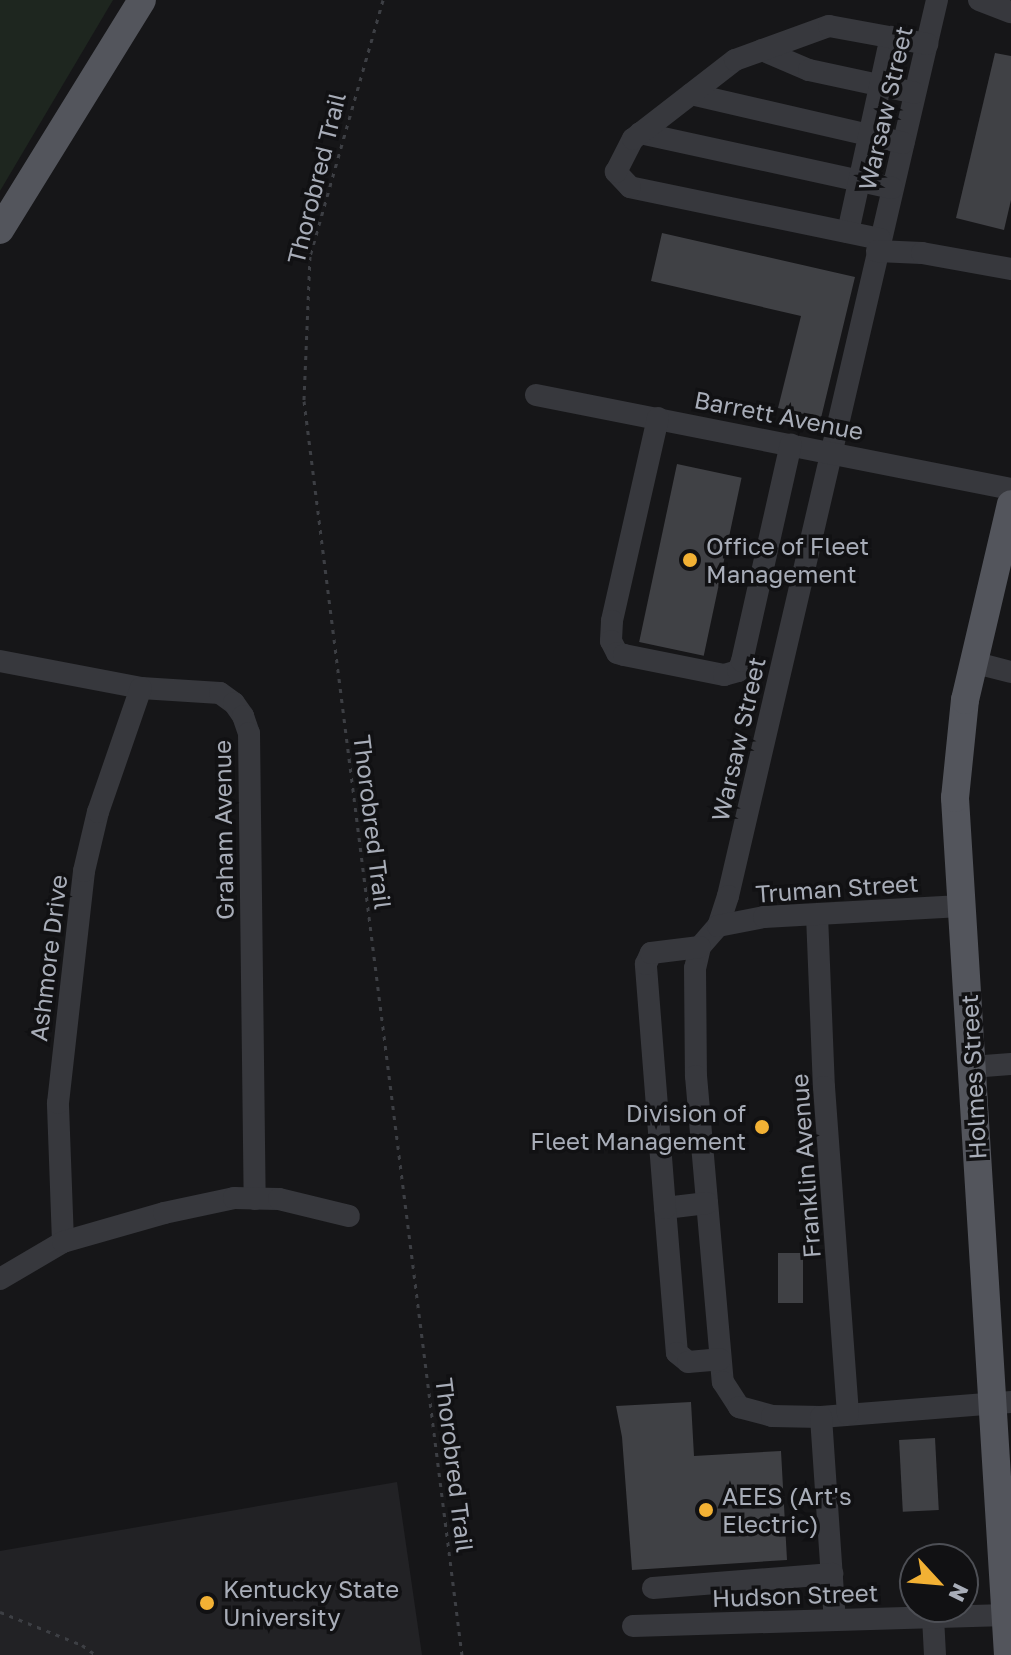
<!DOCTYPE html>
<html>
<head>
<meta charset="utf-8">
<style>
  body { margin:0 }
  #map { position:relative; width:1011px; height:1655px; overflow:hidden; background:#161618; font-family:"Golos Text",sans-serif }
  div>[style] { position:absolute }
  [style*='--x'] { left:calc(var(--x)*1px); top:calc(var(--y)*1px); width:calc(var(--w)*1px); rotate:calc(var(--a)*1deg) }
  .built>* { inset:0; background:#222225 }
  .green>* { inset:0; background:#1e261f }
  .building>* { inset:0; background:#404145; transform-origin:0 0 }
  .path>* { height:3px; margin-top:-1.5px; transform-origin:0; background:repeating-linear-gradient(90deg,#3d3f44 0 4px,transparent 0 10px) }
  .minor>* { height:22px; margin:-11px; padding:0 11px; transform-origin:11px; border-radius:11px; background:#37383d }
  .major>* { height:28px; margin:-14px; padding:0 14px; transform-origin:14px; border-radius:14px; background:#53555c }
  .dots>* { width:22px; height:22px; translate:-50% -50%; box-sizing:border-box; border:4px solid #111113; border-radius:50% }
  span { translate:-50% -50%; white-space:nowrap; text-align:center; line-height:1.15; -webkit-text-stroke:7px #111113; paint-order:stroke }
  .street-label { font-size:24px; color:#a8adb8 }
  .poi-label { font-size:24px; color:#a8adb8 }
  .left { translate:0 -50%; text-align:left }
  .right { translate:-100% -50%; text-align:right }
  .north { position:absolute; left:899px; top:1543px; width:80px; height:80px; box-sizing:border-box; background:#111113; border:2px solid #4d4f55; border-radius:50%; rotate:116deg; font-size:22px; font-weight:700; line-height:32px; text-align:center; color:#a8adb8 }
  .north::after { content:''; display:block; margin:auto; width:28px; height:36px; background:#f2b134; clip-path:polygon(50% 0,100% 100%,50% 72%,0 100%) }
</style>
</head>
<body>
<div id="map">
  <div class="built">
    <div style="clip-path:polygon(397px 1482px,422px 1655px,0 1655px,0 1551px)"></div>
  </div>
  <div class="green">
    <div style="clip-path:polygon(0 0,113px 0,0 191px)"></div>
  </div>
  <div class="building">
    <div style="clip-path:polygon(995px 53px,1011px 56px,1011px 200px,1004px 230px,956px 218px)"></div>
    <div style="clip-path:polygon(662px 233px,855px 277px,821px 418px,778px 408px,801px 316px,651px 281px)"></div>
    <div style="left:677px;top:464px;width:66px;height:182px;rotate:12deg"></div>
    <div style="left:778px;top:1253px;width:25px;height:50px"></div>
    <div style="clip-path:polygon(691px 1402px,694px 1456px,781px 1451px,787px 1560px,632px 1570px,622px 1437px,616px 1406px)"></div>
    <div style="left:935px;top:1438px;width:72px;height:36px;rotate:87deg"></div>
  </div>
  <div class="path">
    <div style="--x:383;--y:0;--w:266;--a:105.9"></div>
    <div style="--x:310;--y:256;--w:145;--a:92.4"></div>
    <div style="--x:304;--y:401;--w:1264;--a:82.82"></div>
    <div style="--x:0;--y:1612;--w:88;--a:21.9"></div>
    <div style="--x:82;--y:1645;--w:17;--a:36"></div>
  </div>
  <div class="minor">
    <div style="--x:937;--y:0;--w:920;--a:103.13"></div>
    <div style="--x:728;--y:896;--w:32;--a:108"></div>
    <div style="--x:718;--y:926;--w:28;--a:131"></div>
    <div style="--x:700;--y:947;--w:22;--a:103"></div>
    <div style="--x:695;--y:968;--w:108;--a:89.5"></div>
    <div style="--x:696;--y:1076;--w:307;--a:85"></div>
    <div style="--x:723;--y:1382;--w:30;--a:57"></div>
    <div style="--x:739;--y:1407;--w:34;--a:15"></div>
    <div style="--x:772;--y:1416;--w:49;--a:1.2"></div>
    <div style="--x:821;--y:1417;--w:191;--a:-4.5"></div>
    <div style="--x:979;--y:0;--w:34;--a:21"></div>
    <div style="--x:762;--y:50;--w:51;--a:23.1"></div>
    <div style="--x:809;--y:70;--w:108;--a:12.2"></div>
    <div style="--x:691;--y:94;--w:218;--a:13"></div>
    <div style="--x:640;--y:133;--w:258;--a:12.3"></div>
    <div style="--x:848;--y:232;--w:200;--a:-77.6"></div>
    <div style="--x:880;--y:239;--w:255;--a:-168.3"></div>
    <div style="--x:630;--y:187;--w:21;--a:-133"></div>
    <div style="--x:616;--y:172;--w:37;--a:-63"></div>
    <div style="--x:633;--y:139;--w:129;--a:-37.8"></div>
    <div style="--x:735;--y:60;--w:100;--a:-19.9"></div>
    <div style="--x:829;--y:26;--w:100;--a:10.4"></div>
    <div style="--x:877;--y:251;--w:45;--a:2.5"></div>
    <div style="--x:922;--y:253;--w:90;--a:10.2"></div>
    <div style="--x:536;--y:395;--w:484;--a:11.2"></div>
    <div style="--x:658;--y:418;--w:208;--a:102.8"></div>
    <div style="--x:612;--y:621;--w:20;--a:93"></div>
    <div style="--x:611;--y:641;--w:13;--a:63"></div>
    <div style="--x:617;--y:653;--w:7;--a:16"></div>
    <div style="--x:624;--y:655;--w:102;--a:11.3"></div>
    <div style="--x:724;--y:675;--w:15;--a:-16"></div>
    <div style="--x:738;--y:671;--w:11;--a:-68"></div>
    <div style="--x:742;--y:661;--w:222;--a:-77.3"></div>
    <div style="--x:0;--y:661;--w:144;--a:10.8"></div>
    <div style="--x:141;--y:688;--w:79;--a:3.6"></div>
    <div style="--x:220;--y:693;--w:17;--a:36"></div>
    <div style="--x:234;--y:703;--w:16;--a:55"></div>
    <div style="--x:243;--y:716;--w:18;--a:71"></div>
    <div style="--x:249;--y:733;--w:466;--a:89.3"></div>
    <div style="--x:972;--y:662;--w:40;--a:14.4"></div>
    <div style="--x:817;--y:915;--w:172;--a:87.7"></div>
    <div style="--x:824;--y:1087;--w:328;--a:85.8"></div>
    <div style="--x:718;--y:926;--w:47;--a:-11.1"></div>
    <div style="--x:764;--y:917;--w:197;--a:-3.2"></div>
    <div style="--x:971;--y:1067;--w:40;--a:-4.3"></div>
    <div style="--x:707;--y:1203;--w:42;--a:173.2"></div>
    <div style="--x:665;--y:1208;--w:145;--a:85.3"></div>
    <div style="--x:677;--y:1353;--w:14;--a:39"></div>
    <div style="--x:688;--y:1362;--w:32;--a:-5"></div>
    <div style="--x:665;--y:1208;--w:245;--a:-94.5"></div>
    <div style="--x:646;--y:964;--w:12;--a:-66"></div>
    <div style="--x:651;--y:953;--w:49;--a:-7"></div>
    <div style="--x:63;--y:1242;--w:139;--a:-92.1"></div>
    <div style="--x:58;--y:1103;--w:233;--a:-83.6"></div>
    <div style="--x:84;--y:871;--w:61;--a:-76.7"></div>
    <div style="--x:98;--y:812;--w:131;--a:-70.9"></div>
    <div style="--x:0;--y:1279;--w:73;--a:-30.4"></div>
    <div style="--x:63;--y:1242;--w:105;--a:-16"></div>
    <div style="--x:164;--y:1213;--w:72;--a:-12.1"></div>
    <div style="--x:234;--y:1198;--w:45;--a:1.3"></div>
    <div style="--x:279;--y:1199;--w:72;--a:13.7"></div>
    <div style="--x:821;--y:1417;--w:203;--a:86.1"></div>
    <div style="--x:653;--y:1588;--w:180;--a:-4.5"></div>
    <div style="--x:933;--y:1617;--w:38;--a:87"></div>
    <div style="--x:633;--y:1626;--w:373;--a:-1.7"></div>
  </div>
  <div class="major">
    <div style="--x:0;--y:230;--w:270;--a:-58.3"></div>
    <div style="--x:1008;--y:1655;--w:859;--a:-93.54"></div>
    <div style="--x:955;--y:798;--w:99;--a:-84.2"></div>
    <div style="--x:965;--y:700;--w:201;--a:-76.8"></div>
  </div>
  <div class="dots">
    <div style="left:690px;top:560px;background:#f2b134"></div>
    <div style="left:762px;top:1127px;background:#f2b134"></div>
    <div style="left:706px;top:1510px;background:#f2b134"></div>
    <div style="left:207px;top:1603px;background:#f2b134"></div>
  </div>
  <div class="street-label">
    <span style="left:885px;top:108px;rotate:-77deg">Warsaw Street</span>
    <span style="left:316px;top:178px;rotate:-76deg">Thorobred Trail</span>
    <span style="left:779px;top:415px;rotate:11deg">Barrett Avenue</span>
    <span style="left:738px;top:739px;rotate:-77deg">Warsaw Street</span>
    <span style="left:373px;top:822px;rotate:83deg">Thorobred Trail</span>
    <span style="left:223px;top:830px;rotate:-91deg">Graham Avenue</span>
    <span style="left:837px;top:888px;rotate:-4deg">Truman Street</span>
    <span style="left:48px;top:958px;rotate:-83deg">Ashmore Drive</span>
    <span style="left:973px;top:1077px;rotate:-93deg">Holmes Street</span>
    <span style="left:805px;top:1166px;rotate:-94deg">Franklin Avenue</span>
    <span style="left:455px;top:1465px;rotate:83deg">Thorobred Trail</span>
    <span style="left:795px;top:1595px;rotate:-2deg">Hudson Street</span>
  </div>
  <div class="poi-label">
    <span class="left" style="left:706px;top:560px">Office of Fleet<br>Management</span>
    <span class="right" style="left:746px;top:1127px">Division of<br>Fleet Management</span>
    <span class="left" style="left:722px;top:1510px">AEES (Art's<br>Electric)</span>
    <span class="left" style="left:223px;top:1603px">Kentucky State<br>University</span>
  </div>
  <div class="north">N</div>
</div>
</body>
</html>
